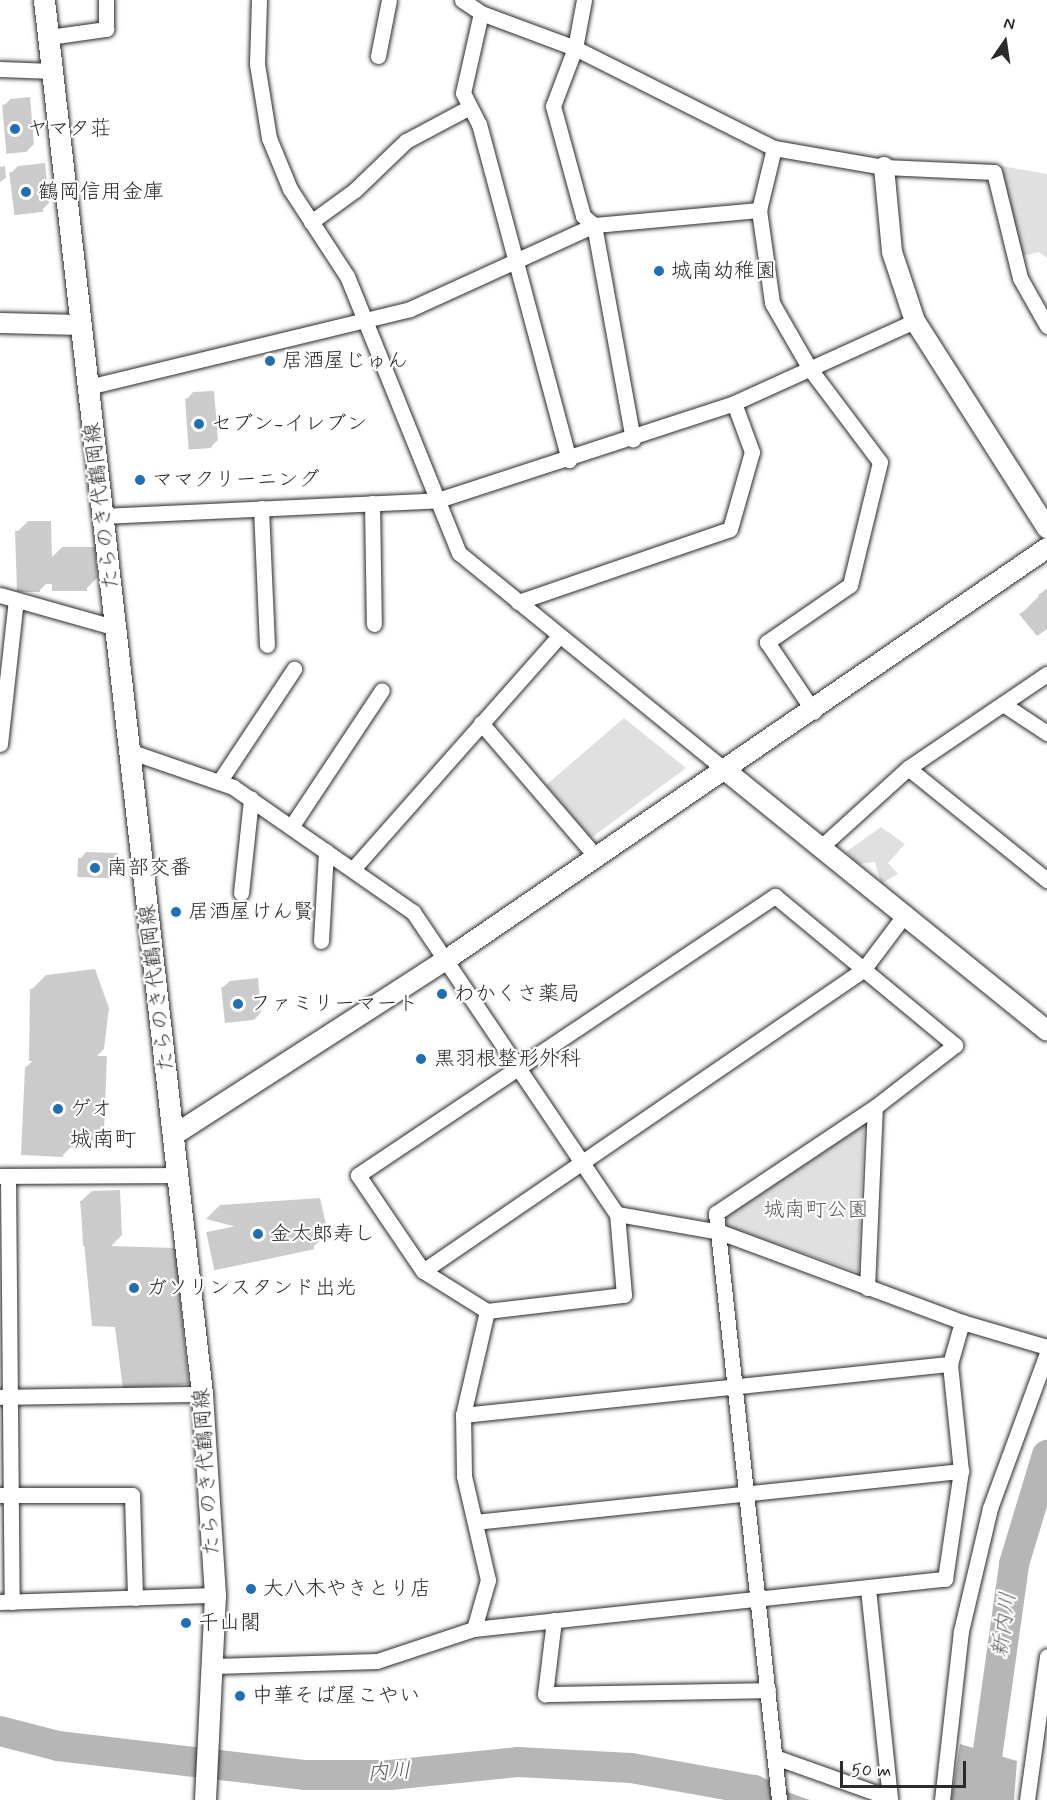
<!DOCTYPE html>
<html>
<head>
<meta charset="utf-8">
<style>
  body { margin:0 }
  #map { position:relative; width:1047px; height:1800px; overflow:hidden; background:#fff; font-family:Mynerve,"Klee One",sans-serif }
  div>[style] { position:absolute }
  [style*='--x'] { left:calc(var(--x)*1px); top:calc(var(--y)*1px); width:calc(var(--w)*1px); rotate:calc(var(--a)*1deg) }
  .green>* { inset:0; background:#e0e0e0 }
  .water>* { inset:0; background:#b6b6b6 }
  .shadow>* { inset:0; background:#0003 }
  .river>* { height:30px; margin:-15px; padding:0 15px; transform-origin:15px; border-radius:15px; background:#b6b6b6 }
  .building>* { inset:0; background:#cbcbcb; transform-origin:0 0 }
  .roads { filter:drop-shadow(0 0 2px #2b2b2b) drop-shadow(0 0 2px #2b2b2b) }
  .minor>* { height:15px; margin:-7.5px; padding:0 7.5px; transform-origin:7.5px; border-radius:7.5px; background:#fff }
  .tertiary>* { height:20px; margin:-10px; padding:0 10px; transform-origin:10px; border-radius:10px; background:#fff }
  .secondary>* { height:21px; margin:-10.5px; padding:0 10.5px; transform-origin:10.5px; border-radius:10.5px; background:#fff }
  .dots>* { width:16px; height:16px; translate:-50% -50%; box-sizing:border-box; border:3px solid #fff; border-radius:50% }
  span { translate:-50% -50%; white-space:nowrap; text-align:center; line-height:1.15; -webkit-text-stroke:4.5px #fff; paint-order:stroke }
  .poi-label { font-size:21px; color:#2b2b2b }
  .left { translate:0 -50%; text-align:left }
  .street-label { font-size:21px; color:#2b2b2b }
  .park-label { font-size:21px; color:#585858 }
  .neighbourhood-label { font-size:22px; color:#2b2b2b }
  .water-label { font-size:22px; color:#5c5c5c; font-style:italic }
  .north { position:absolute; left:975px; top:12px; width:60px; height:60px; -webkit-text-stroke:4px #fff; paint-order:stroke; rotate:13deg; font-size:16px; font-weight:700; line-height:24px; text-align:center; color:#2b2b2b }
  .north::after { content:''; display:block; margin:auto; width:21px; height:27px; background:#2b2b2b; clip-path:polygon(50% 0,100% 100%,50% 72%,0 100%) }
  .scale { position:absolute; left:840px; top:1761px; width:126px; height:27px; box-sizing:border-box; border:3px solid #2b2b2b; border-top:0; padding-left:8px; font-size:18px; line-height:21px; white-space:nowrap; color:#2b2b2b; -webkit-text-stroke:4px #fff; paint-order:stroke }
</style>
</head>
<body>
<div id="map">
  <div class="green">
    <div style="clip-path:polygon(1001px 166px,1047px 174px,1047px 258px,1039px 252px,1022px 256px)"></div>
    <div style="clip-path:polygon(624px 718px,686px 768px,591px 838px,546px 785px)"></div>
    <div style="clip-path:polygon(881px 827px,905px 844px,888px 863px,898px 874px,881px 884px,875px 862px,858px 864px,846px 852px)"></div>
    <div style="clip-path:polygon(864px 1124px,858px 1272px,728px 1227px,724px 1217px)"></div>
  </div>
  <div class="water">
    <div style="clip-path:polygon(960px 1744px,1017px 1761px,1014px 1800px,951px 1800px)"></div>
    <div style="clip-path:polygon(762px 1783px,810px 1800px,760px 1800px)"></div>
  </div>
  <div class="shadow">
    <div style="clip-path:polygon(30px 97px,34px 144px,27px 151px,4px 106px,10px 99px)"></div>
    <div style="clip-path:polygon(45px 163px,49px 203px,42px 210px,11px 173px,18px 166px)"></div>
    <div style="clip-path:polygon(5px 166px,6px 178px,0 182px,0 167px)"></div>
    <div style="clip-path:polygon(214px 391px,218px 440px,211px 447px,187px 399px,193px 392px)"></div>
    <div style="clip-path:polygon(28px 521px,51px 521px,52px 557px,62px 547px,96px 547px,97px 578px,86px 589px,48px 582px,40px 590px,17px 532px)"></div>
    <div style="clip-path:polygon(1047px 588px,1047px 627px,1021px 614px)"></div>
    <div style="clip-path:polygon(86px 852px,118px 853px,117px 870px,110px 876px,80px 859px)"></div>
    <div style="clip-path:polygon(95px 969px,109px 1008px,104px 1049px,97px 1056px,107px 1056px,104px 1133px,90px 1147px,72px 1146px,63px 1155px,26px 1067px,34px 1060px,31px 990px,46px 975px)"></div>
    <div style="clip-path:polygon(258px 978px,261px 1012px,255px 1019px,223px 987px,230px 981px)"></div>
    <div style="clip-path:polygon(120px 1190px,122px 1235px,111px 1246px,176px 1248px,188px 1382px,116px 1325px,88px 1246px,83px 1246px,81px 1201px,92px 1191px)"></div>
    <div style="clip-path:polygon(320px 1198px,328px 1233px,313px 1247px,206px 1219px,220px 1205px)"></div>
  </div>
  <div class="river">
    <div style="--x:0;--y:1731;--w:60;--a:14.5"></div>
    <div style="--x:58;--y:1746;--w:249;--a:6.7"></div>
    <div style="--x:305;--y:1775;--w:85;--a:0"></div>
    <div style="--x:390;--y:1775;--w:129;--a:-5.8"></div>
    <div style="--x:518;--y:1762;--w:113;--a:3"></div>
    <div style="--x:631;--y:1768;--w:125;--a:10.1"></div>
    <div style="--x:754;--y:1790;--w:24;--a:24"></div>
    <div style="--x:981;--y:1800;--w:238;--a:-82"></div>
    <div style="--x:1014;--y:1564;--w:114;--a:-73.2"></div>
  </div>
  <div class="building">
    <div style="left:23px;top:103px;width:49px;height:21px;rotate:85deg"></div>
    <div style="left:38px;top:169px;width:43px;height:29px;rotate:83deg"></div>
    <div style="left:208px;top:397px;width:51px;height:23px;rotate:86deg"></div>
    <div style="clip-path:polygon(15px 531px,41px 531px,42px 567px,50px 568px,50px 557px,86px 556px,87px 591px,52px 591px,52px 584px,40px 584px,40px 592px,17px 592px)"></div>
    <div style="clip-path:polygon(1047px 589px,1047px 629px,1037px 636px,1019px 614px,1041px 601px,1038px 595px)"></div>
    <div style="left:78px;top:858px;width:34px;height:19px;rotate:2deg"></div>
    <div style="clip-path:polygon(83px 983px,79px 989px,96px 1023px,87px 1059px,91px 1064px,29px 1061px,30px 989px)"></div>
    <div style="left:251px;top:984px;width:36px;height:30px;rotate:84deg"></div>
    <div style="clip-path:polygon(25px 1067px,94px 1070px,91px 1148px,64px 1147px,63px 1157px,21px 1155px)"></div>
    <div style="clip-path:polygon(110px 1199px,112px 1247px,98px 1248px,173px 1250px,189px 1384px,123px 1389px,115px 1327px,92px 1326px,80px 1201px)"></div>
    <div style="left:306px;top:1211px;width:39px;height:102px;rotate:78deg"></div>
  </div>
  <div class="roads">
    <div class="minor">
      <div style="--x:259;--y:0;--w:64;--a:91.8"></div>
      <div style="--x:257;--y:64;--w:75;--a:80.8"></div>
      <div style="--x:269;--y:138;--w:55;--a:67.6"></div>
      <div style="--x:290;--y:189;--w:104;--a:56.8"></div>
      <div style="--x:347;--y:276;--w:299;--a:68"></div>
      <div style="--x:459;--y:553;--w:343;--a:39.2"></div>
      <div style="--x:462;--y:0;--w:23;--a:34"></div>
      <div style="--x:481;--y:13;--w:100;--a:20.4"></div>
      <div style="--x:575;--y:48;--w:223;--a:26.7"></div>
      <div style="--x:774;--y:148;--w:112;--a:9.8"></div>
      <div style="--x:884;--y:167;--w:110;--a:2.6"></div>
      <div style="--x:994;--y:172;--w:109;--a:76.2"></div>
      <div style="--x:1020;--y:278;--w:55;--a:60.6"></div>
      <div style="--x:584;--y:0;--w:49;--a:100.6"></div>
      <div style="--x:575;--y:48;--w:62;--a:110.8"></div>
      <div style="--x:553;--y:106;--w:114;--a:74.7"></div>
      <div style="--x:583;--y:216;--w:14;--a:39"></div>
      <div style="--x:594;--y:225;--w:218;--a:79.7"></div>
      <div style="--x:481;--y:13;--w:82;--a:102.7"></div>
      <div style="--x:463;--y:93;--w:35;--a:63"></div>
      <div style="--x:479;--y:124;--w:348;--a:75"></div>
      <div style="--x:49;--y:37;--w:58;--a:-8"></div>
      <div style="--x:106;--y:29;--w:29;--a:-90"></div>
      <div style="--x:378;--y:56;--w:57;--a:-78.9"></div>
      <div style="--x:0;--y:69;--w:52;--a:2.2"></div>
      <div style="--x:774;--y:148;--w:64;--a:103.6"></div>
      <div style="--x:759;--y:210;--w:94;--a:82"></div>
      <div style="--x:772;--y:303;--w:76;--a:60.1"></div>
      <div style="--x:810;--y:369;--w:116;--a:53"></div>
      <div style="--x:880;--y:462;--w:127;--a:103.7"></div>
      <div style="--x:850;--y:585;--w:101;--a:145.5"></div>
      <div style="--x:767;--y:642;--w:84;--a:56.1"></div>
      <div style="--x:311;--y:222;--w:54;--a:-36"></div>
      <div style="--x:355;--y:190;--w:71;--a:-43.9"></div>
      <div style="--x:406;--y:141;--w:72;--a:-28"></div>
      <div style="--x:88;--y:387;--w:331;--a:-13.6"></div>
      <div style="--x:410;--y:309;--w:202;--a:-24.5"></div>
      <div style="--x:594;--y:225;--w:166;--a:-5.2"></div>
      <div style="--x:372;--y:503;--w:121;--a:89.1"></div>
      <div style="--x:261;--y:508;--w:137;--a:87.5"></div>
      <div style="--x:104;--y:516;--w:334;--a:-2.7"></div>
      <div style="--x:438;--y:500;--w:311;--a:-18.1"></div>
      <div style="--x:734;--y:403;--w:199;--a:-24.4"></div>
      <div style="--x:0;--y:595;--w:122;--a:15.8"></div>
      <div style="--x:518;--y:602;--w:224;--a:-19"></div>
      <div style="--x:730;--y:529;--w:80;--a:-74.1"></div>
      <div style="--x:752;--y:452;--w:52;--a:-110.2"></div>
      <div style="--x:1003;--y:704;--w:53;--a:33.4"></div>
      <div style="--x:481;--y:723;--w:178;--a:49.3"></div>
      <div style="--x:0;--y:744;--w:145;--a:-83.7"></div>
      <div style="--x:129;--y:751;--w:110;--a:19.1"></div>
      <div style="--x:233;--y:787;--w:219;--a:34.8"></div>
      <div style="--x:413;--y:912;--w:364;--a:56"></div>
      <div style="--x:617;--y:1214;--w:105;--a:9.9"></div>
      <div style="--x:720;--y:1232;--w:258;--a:20.4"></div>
      <div style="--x:962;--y:1322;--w:89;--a:16.4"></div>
      <div style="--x:908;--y:768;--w:179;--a:38.9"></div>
      <div style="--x:219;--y:782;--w:136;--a:-56.4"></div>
      <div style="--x:291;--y:827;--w:164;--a:-56.4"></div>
      <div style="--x:822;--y:846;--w:116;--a:-42.2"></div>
      <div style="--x:908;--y:768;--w:168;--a:-34.1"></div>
      <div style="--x:353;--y:869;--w:311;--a:-48.5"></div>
      <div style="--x:241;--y:893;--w:95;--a:-83.9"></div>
      <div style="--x:321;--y:941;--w:90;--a:-86.8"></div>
      <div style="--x:0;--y:1176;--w:177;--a:-0.3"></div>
      <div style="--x:8;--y:1176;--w:426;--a:89.5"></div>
      <div style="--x:423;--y:1271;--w:533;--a:-34.38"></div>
      <div style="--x:863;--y:970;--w:71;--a:-53"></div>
      <div style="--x:867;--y:1288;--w:181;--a:-87.5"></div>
      <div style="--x:487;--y:1311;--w:138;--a:-6.7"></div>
      <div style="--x:624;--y:1295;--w:81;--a:-94.9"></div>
      <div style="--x:0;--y:1397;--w:202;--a:-0.9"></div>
      <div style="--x:463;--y:1415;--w:490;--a:-6"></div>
      <div style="--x:0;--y:1495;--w:132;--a:0"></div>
      <div style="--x:132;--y:1495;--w:103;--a:88.3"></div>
      <div style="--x:475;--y:1522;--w:489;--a:-6"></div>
      <div style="--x:0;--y:1602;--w:215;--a:-1.9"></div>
      <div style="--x:554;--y:1620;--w:75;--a:96.9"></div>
      <div style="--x:545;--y:1694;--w:223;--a:-1"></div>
      <div style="--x:474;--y:1629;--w:51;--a:-74.1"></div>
      <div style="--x:488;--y:1580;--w:107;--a:-103"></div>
      <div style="--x:464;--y:1476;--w:61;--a:-90.9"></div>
      <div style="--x:463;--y:1415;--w:107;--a:-77"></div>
      <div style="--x:487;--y:1311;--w:75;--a:-148"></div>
      <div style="--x:423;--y:1271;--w:116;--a:-124.1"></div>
      <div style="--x:358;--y:1175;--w:502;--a:-33.79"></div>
      <div style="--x:775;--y:896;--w:234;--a:39.6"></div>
      <div style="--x:955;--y:1045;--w:101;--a:142.2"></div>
      <div style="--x:875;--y:1107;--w:191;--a:146.3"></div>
      <div style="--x:716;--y:1213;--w:590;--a:83.87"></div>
      <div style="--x:214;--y:1666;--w:163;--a:-1.8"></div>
      <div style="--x:377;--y:1661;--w:102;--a:-18.3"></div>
      <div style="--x:474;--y:1629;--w:474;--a:-6.1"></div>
      <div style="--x:945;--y:1579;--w:109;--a:-81.6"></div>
      <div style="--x:961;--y:1471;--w:108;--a:-95.9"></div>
      <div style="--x:950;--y:1364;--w:44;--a:-74.1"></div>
      <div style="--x:775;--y:1757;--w:122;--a:19.6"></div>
      <div style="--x:890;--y:1798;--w:211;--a:-96"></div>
      <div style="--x:942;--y:1800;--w:170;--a:-83.6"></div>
      <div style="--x:961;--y:1631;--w:126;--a:-76.7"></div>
      <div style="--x:990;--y:1508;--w:165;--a:-69.8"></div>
      <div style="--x:1027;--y:1800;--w:145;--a:-82.1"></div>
    </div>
    <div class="tertiary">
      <div style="--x:884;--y:167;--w:85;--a:84.6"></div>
      <div style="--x:892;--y:252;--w:73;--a:71.6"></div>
      <div style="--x:915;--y:321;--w:246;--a:57.5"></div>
      <div style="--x:0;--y:323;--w:81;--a:1.4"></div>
      <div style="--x:725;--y:770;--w:414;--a:39"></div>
      <div style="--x:174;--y:1135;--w:323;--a:-32.8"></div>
      <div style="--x:446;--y:960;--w:729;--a:-34.43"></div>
    </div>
    <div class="secondary">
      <div style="--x:44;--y:0;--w:1403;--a:83.53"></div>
      <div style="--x:202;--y:1394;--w:201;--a:86.3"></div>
      <div style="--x:215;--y:1595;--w:205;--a:92.8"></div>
    </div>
  </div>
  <div class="dots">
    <div style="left:15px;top:129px;background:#1f6fb2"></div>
    <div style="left:26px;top:192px;background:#1f6fb2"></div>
    <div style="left:659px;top:271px;background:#1f6fb2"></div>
    <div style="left:270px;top:361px;background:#1f6fb2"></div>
    <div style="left:199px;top:424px;background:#1f6fb2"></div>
    <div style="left:140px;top:480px;background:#1f6fb2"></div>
    <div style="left:95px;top:868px;background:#1f6fb2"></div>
    <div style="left:176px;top:912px;background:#1f6fb2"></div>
    <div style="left:442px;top:994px;background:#1f6fb2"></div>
    <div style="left:238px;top:1004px;background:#1f6fb2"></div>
    <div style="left:421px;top:1059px;background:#1f6fb2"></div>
    <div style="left:58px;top:1109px;background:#1f6fb2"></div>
    <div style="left:258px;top:1234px;background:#1f6fb2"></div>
    <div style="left:134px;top:1288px;background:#1f6fb2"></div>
    <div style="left:251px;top:1589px;background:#1f6fb2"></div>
    <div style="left:186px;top:1623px;background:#1f6fb2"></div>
    <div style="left:240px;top:1696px;background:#1f6fb2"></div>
  </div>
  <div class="poi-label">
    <span class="left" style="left:27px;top:129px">ヤマタ荘</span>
    <span class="left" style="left:38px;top:192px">鶴岡信用金庫</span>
    <span class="left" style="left:671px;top:271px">城南幼稚園</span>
    <span class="left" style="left:282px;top:361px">居酒屋じゅん</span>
    <span class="left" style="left:211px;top:424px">セブン-イレブン</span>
    <span class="left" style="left:152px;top:480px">ママクリーニング</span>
    <span class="left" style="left:107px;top:868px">南部交番</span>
    <span class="left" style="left:188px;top:912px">居酒屋けん賢</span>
    <span class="left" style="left:454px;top:994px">わかくさ薬局</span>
    <span class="left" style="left:250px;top:1004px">ファミリーマート</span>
    <span class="left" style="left:434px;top:1059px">黒羽根整形外科</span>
    <span class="left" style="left:70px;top:1109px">ゲオ</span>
    <span class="left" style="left:270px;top:1234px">金太郎寿し</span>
    <span class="left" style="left:146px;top:1288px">ガソリンスタンド出光</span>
    <span class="left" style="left:263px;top:1589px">大八木やきとり店</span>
    <span class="left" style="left:198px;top:1623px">千山閣</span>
    <span class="left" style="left:252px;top:1696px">中華そば屋こやい</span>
  </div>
  <div class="street-label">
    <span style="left:102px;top:506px;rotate:-97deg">たらのき代鶴岡線</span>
    <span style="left:157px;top:988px;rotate:-97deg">たらのき代鶴岡線</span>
    <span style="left:207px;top:1472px;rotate:-94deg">たらのき代鶴岡線</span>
  </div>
  <div class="park-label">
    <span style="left:816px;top:1210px">城南町公園</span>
  </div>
  <div class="neighbourhood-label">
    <span style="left:103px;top:1141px">城南町</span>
  </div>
  <div class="water-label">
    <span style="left:1005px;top:1625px;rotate:-82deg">新内川</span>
    <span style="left:389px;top:1773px;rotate:-3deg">内川</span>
  </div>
  <div class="north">N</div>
  <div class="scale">50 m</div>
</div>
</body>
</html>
